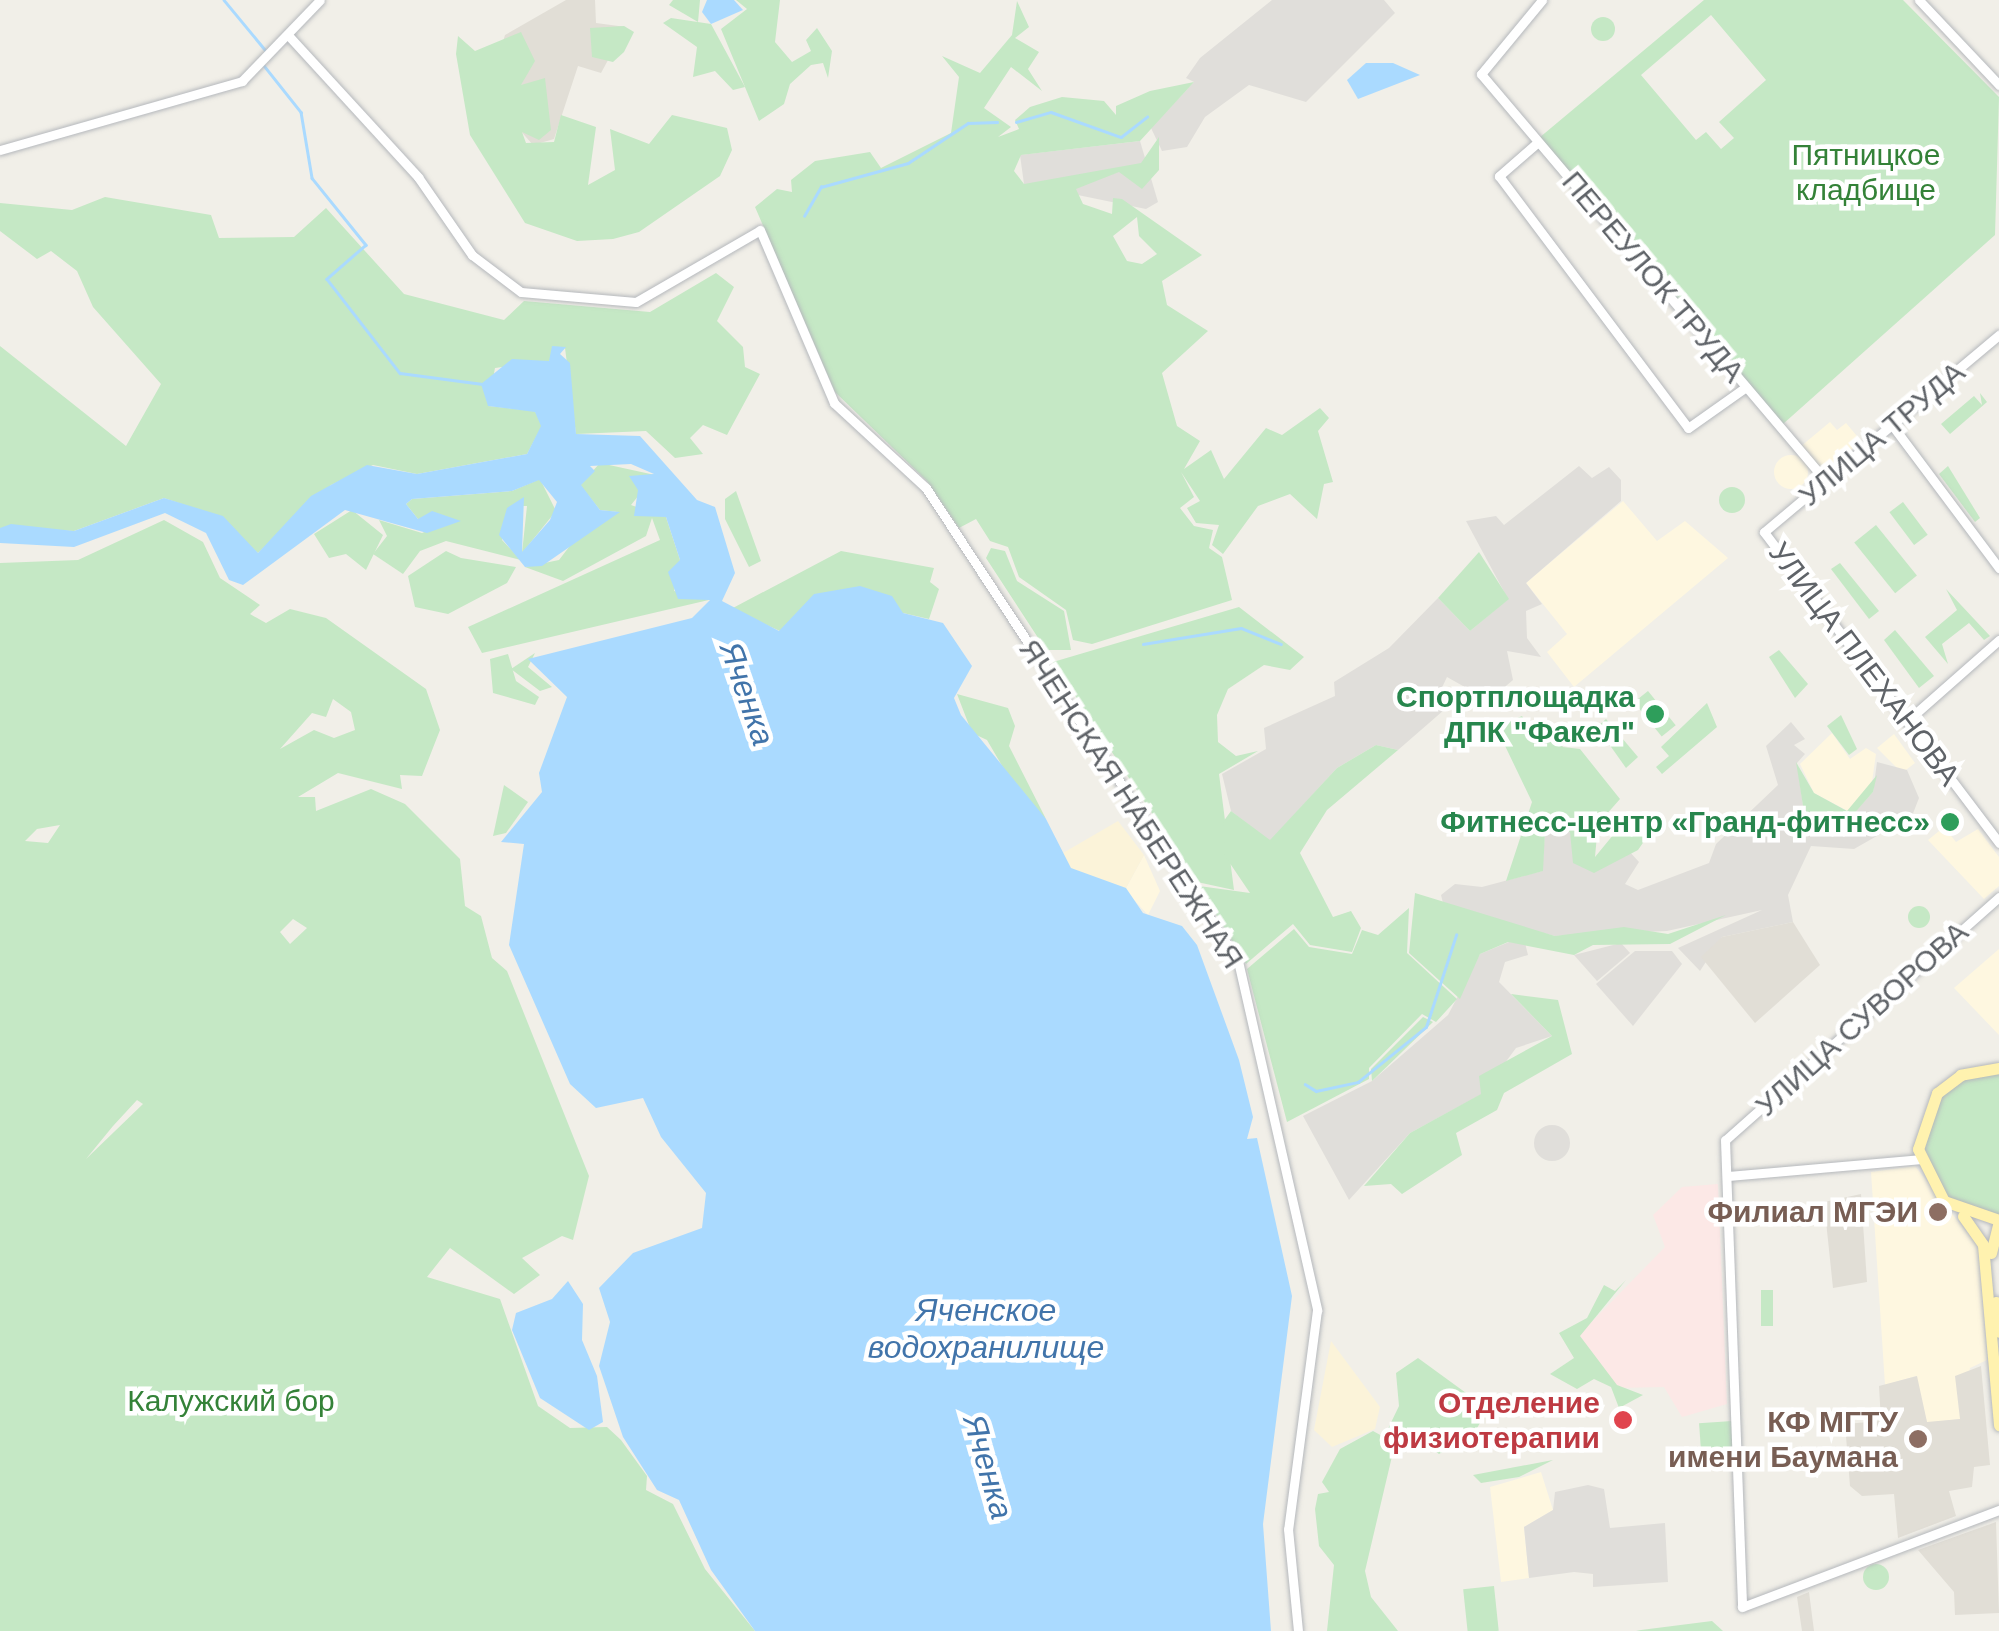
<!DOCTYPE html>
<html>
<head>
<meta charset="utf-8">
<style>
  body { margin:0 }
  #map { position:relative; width:1999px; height:1631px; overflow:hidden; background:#f1efe8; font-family:Arial,sans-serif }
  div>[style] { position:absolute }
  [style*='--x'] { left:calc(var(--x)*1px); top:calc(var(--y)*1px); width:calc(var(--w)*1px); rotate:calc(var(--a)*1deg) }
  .commercial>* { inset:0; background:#fef7e0 }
  .round { border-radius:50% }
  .industrial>* { inset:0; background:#e0deda }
  .education>* { inset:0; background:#e1ded6 }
  .medical>* { inset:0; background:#fce8e6 }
  .green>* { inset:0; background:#c5e8c5; transform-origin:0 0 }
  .sand>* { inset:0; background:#fbf3d9 }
  .water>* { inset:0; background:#aadaff }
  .stream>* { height:2.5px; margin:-1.25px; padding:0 1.25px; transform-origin:1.25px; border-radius:1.25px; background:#aadaff }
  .roads { filter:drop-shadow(0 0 2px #b5b8bc) drop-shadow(0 0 2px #b5b8bc) }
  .tertiary>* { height:9px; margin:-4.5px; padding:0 4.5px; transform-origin:4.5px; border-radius:4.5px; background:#fff }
  .secondary>* { height:9px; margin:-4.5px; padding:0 4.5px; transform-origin:4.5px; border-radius:4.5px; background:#fff }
  .primary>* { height:11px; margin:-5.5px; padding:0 5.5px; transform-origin:5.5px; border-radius:5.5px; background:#fff2af }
  .dots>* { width:28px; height:28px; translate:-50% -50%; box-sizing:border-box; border:5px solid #fff; border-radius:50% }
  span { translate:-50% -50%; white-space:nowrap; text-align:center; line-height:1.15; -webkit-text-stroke:9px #fff; paint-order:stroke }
  .park-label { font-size:30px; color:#348238 }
  .street-label { font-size:30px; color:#5f6368 }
  .leisure-label { font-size:30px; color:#27864d; font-weight:700 }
  .right { translate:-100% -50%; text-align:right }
  .education-label { font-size:30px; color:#785e54; font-weight:700 }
  .health-label { font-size:30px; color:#be3a42; font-weight:700 }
  .water-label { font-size:32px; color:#4174aa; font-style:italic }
</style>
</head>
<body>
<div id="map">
  <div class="commercial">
    <div style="clip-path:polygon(1830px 422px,1837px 430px,1846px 423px,1862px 442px,1824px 470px,1800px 447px)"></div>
    <div class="round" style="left:1774px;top:455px;width:34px;height:34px"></div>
    <div style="clip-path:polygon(1623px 501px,1657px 541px,1685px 521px,1728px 558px,1574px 687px,1547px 652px,1567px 634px,1526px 583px)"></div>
    <div style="clip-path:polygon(1832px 733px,1850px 759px,1866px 748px,1876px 754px,1871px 789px,1848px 811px,1814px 793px,1800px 764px)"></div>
    <div style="clip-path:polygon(1894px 734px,1915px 763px,1902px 773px,1877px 748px)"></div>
    <div style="clip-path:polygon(1944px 827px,1956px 842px,1978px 829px,1999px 857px,1999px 886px,1984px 899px,1928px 840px)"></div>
    <div style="clip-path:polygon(1144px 855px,1160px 891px,1148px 915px,1125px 890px)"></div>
    <div style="clip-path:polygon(1999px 949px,1999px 1035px,1954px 988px)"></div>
    <div style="clip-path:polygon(1915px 1166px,1978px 1247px,1987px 1360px,1970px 1368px,1960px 1419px,1927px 1423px,1916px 1376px,1885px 1385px,1871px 1172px)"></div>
    <div style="clip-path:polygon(1541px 1472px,1553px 1510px,1524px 1527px,1529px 1578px,1501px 1582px,1490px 1487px)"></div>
  </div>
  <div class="industrial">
    <div style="clip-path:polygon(1272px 0,1384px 0,1395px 13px,1306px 102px,1249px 85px,1205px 117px,1187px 147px,1162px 151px,1151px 128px,1194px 82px,1186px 78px,1200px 58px)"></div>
    <div style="clip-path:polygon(1140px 141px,1158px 202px,1146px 209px,1024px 184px,1020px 155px)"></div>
    <div style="clip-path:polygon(1579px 466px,1592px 478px,1609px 467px,1621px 480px,1621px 501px,1526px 583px,1542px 604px,1526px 611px,1527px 638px,1541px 657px,1507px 651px,1513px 680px,1500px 691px,1479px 695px,1447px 677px,1438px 696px,1444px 710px,1398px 750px,1376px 745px,1337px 768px,1270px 841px,1231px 811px,1222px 774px,1266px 749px,1264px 728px,1335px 696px,1334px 682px,1389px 648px,1438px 598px,1470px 631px,1508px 599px,1466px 521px,1496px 516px,1504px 525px)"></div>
    <div style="clip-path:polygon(1791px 722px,1805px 739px,1794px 745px,1805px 754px,1797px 763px,1804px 812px,1851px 816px,1873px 792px,1877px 762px,1907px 770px,1919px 798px,1912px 816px,1854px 849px,1811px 846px,1788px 895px,1793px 922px,1722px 937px,1700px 971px,1678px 948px,1762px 910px,1667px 931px,1555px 936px,1444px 907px,1441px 895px,1455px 884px,1482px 887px,1542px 871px,1545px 833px,1557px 828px,1570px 832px,1594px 872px,1628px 850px,1639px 862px,1625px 884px,1638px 890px,1709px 863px,1716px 844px,1778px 785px,1766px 746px)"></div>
    <div style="clip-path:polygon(1509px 942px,1525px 943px,1528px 955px,1505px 962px,1499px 982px,1552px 1036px,1516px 1048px,1482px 1094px,1410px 1133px,1349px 1200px,1303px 1116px,1372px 1081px,1448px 1015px,1480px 954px)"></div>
    <div style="clip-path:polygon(1621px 943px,1630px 953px,1597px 981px,1574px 955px)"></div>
    <div style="clip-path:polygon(1635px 951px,1672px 951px,1682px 964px,1633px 1026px,1596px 984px)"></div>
    <div class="round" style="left:1534px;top:1125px;width:36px;height:36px"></div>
    <div style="clip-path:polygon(1588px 1485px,1604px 1489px,1610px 1528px,1665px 1523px,1668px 1582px,1593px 1587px,1593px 1574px,1574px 1572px,1529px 1578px,1524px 1527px,1553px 1510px,1555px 1492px)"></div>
  </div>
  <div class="education">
    <div style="clip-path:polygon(566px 0,595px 0,596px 23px,626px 27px,601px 73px,578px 66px,554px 139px,533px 145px,518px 128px,513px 73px,499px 55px,505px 35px)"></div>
    <div style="clip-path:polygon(1793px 922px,1820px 965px,1755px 1023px,1701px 957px,1722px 937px)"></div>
    <div style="clip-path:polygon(1861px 1194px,1867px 1282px,1833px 1288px,1824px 1202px)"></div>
    <div style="clip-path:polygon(1981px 1366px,1990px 1465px,1974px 1467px,1972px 1487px,1949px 1491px,1956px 1516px,1898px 1538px,1894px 1494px,1862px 1496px,1850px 1486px,1845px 1424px,1881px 1421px,1879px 1386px,1917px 1376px,1927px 1422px,1960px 1419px,1955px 1376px)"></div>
    <div style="clip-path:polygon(1996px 1522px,1999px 1613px,1955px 1615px,1954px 1592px,1918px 1550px)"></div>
    <div style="clip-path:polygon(1809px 1592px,1814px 1631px,1802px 1631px,1797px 1597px)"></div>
  </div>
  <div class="medical">
    <div style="clip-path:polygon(1718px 1184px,1727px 1404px,1682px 1417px,1664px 1387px,1615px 1388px,1578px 1336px,1665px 1247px,1653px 1215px,1682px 1187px)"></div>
  </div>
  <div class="green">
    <div style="clip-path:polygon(673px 0,700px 0,698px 22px,669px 5px)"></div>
    <div style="clip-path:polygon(736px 0,780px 0,775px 42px,792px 62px,811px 51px,806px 40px,817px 28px,832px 51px,828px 78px,823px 63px,811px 65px,790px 84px,784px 104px,759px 121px,721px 29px,747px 9px)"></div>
    <div style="clip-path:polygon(evenodd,1704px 0,1903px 0,1999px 97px,1995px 235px,1783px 424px,1539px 138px,1704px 0,1711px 15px,1766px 80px,1719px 122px,1734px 138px,1721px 149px,1706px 132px,1696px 140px,1641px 75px,1711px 15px)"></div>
    <div style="clip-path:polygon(evenodd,1017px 1px,1029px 27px,1015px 38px,1039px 52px,1028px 69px,1042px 91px,1011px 67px,984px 108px,1011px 127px,998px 137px,1019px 129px,1015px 120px,1030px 107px,1062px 97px,1104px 101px,1116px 115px,1116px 106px,1150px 91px,1194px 82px,1140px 141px,1021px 155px,1014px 171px,1024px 184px,1141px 163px,1159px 137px,1159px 170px,1142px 189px,1119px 172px,1076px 189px,1083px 204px,1112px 214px,1113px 198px,1122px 199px,1202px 255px,1162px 281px,1167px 305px,1208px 331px,1162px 373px,1177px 426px,1200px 441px,1184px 469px,1211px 450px,1224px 479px,1266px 428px,1282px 435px,1320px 408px,1329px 418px,1318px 431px,1333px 482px,1324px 484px,1317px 519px,1290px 494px,1258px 506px,1223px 554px,1212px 545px,1219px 525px,1196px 523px,1187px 508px,1200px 501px,1181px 472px,1194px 497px,1180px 508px,1194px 526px,1213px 530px,1209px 548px,1222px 557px,1232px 600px,1092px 644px,1073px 640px,1066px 610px,1019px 577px,1008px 547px,990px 541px,976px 519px,959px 528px,927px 481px,835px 392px,755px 207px,777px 189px,792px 192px,791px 180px,815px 161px,870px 152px,881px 168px,951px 133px,959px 77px,942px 56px,980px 73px,1012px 35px,1017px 1px,1137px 217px,1139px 236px,1157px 254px,1142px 264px,1127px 261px,1113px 236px,1137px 217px)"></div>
    <div class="round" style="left:1591px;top:17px;width:24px;height:24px"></div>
    <div style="clip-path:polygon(671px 18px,711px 24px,745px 87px,733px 90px,715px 71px,693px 77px,697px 47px,663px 23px)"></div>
    <div style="clip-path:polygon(624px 26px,634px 32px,624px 52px,613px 62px,592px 57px,590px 28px)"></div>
    <div style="clip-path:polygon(521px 32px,535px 61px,521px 85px,545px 78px,551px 130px,539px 140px,522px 132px,526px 143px,554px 142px,561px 115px,596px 127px,588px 185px,615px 170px,610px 129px,649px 144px,672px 115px,727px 128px,732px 150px,720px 176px,639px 232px,613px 239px,577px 241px,525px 223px,470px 135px,456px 54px,458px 36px,475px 51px)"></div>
    <div style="clip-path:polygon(105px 197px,211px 215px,219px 238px,294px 237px,326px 208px,404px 294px,504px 320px,524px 301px,650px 312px,716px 273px,734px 287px,717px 321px,743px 347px,745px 367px,760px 374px,727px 435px,703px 425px,690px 438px,703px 454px,675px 458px,646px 431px,576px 434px,565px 348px,549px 361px,495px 368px,488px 406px,535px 411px,542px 426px,527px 454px,417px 474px,373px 465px,331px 485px,258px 553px,211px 514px,164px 498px,74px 531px,0 528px,0 346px,126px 446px,161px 384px,93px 307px,77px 271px,51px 251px,37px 259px,0 231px,0 203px,72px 210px)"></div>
    <div style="clip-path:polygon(1980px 393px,1987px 402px,1950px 434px,1941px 424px,1974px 396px,1982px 405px)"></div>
    <div style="clip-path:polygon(600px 463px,655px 475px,631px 505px,666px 517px,680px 560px,674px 591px,713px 599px,482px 653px,468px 627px,660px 540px,652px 518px,646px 536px,563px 581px,525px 567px,559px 560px,579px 534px,618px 512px,600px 510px,580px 485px)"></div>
    <div style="clip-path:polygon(1948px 466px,1980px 518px,1975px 522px,1939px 474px)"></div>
    <div style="clip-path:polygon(540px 479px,556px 511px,522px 553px,527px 506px,515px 506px,502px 540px,521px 560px,446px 541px,420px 551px,403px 574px,373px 554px,387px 536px,379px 520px,422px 533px,453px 520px,418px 519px,406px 504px,412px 499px,512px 491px)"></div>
    <div class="round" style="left:1719px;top:487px;width:26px;height:26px"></div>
    <div style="clip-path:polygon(736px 491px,761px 561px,749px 567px,725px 519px,725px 499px)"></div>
    <div style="left:1903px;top:502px;width:41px;height:17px;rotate:53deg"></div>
    <div style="clip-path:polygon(352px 510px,383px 535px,366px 570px,346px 554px,329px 558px,314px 534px)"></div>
    <div style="clip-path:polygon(evenodd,164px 520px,203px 542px,220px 578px,260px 605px,250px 614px,266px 623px,290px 609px,326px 618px,426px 689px,440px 730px,422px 776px,400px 775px,402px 789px,338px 773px,298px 797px,315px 797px,316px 811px,371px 789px,405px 804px,460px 859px,465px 906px,481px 916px,492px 958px,507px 971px,589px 1176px,573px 1240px,562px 1236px,522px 1258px,540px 1275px,514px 1294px,450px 1248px,427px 1277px,500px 1299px,538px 1406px,570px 1428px,607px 1427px,621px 1440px,647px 1476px,646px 1490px,673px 1504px,705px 1569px,755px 1631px,0 1631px,0 563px,78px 560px,164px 520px,333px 699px,351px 712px,355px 730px,334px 738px,314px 730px,280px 749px,312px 713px,326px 717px,333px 699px,164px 520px,60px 825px,48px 843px,25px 841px,37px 829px,60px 825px,164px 520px,293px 919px,307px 928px,290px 944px,280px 932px,293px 919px,164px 520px,137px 1100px,143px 1104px,86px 1159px,113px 1126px,137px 1100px)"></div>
    <div style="left:1876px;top:525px;width:65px;height:28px;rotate:51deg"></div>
    <div style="clip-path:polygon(991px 548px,1005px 551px,1017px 581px,1064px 611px,1071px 650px,1046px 650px,986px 558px)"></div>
    <div style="clip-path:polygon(446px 551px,461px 558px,516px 567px,507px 583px,448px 614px,415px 607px,408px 576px)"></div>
    <div style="clip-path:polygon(841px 551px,934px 568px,930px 582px,939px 589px,929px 619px,903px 613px,780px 631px,731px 609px)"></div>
    <div style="clip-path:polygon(1479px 552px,1509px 599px,1470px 631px,1438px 598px)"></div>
    <div style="clip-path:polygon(1840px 563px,1879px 611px,1869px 619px,1831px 569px)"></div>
    <div style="clip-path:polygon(1946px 589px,1990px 636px,1984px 640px,1969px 623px,1942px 644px,1948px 664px,1925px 637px,1957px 610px)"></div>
    <div style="clip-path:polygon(1239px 607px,1304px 657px,1290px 670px,1264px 665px,1228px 689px,1217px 715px,1218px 742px,1236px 756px,1258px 751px,1219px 774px,1234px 890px,1197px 882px,1053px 662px)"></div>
    <div style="clip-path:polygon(1895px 630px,1934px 676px,1919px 688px,1884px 640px)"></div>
    <div style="clip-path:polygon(1779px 650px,1808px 684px,1795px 698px,1769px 657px)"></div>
    <div style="clip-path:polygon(535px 653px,528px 667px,552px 687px,540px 691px,511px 669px)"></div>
    <div style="clip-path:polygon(508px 654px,516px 681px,539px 697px,535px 705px,493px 693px,490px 659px)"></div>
    <div style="left:1648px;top:691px;width:44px;height:18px;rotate:51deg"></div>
    <div style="clip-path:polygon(957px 694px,1008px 708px,1015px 726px,1009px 746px,1046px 819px,1022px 800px,987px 740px,972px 733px)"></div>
    <div style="clip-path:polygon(1707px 703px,1717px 727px,1662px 774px,1656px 767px,1669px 756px,1661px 747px)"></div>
    <div style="clip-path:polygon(1841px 715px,1857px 749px,1849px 755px,1827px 726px)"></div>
    <div style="clip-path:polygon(1522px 716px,1531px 730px,1547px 728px,1563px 747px,1580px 749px,1620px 799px,1598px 824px,1595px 857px,1623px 823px,1647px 837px,1638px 850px,1594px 873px,1573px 863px,1570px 832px,1557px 828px,1545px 833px,1543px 871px,1506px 881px,1532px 802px,1496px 727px)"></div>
    <div style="clip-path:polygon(1606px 719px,1638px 757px,1626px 768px,1597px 727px)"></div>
    <div style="clip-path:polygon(1376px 745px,1398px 750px,1327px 810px,1300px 853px,1333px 917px,1351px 911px,1361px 928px,1352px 952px,1310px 945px,1293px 924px,1246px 964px,1199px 886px,1250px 893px,1225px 856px,1223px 822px,1231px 811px,1270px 840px,1337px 768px)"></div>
    <div style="clip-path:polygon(1796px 762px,1814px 793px,1847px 811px,1877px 775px,1873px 792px,1851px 817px,1804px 812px)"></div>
    <div style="clip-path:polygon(504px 785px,528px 802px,506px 833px,493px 836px)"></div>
    <div style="clip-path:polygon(1415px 893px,1555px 936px,1624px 927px,1668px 934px,1726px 915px,1670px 944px,1593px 945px,1574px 955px,1508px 942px,1480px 954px,1460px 999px,1409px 953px)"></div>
    <div class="round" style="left:1908px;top:906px;width:22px;height:22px"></div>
    <div style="clip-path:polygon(1409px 908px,1407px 953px,1457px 999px,1436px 1022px,1422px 1014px,1369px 1068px,1369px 1079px,1287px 1122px,1247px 969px,1294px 929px,1309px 947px,1352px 954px,1362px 930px,1378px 935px)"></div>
    <div style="clip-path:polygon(1511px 994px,1558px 1000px,1572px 1054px,1504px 1093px,1497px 1110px,1456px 1133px,1462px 1155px,1402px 1194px,1391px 1184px,1364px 1186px,1410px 1133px,1481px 1094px,1479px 1076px,1552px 1036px)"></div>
    <div style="clip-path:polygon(1423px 1017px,1433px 1022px,1372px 1081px,1371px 1069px)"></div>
    <div style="clip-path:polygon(1999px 1070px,1999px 1217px,1951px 1204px,1921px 1149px,1926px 1114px,1953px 1082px)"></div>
    <div style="clip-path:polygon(1626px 1280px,1580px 1336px,1617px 1385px,1643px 1395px,1619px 1408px,1611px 1387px,1594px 1379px,1577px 1389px,1550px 1374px,1574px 1358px,1559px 1333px,1587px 1318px,1604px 1285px,1615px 1291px)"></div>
    <div style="left:1761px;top:1290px;width:12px;height:36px"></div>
    <div style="clip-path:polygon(1418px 1358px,1488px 1409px,1465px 1449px,1456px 1444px,1439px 1454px,1421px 1441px,1393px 1452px,1365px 1571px,1371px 1597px,1398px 1631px,1327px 1631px,1334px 1565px,1319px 1546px,1315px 1509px,1318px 1494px,1329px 1492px,1322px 1482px,1340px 1449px,1373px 1431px,1384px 1437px,1399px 1406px,1396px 1373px)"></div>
    <div style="left:1732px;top:1421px;width:28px;height:33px;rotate:86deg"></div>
    <div style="clip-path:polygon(1553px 1460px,1519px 1477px,1481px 1483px,1473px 1475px)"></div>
    <div class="round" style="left:1863px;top:1564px;width:26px;height:26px"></div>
    <div style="left:1494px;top:1586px;width:45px;height:31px;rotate:84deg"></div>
    <div style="clip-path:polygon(1712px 1621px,1723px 1631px,1636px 1631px,1641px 1630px)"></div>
  </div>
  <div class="sand">
    <div style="clip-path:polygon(1118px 821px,1144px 855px,1126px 888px,1071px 869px,1063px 853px)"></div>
    <div style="clip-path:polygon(1331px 1341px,1380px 1407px,1375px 1429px,1332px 1447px,1314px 1430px)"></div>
  </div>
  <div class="water">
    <div style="clip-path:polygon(707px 0,734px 0,743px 10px,711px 24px,702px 12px)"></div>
    <div style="clip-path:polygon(1366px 63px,1393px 63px,1420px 75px,1358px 99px,1347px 80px)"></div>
    <div style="clip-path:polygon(552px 346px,566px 347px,560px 354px,570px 363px,576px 434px,640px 436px,697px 500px,715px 507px,735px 573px,722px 601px,779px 631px,814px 594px,860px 586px,892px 596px,903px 613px,943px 623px,972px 666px,954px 698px,961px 715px,1046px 819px,1071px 868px,1126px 888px,1143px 913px,1182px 926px,1197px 945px,1239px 1060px,1253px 1117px,1247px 1139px,1257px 1138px,1292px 1296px,1263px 1524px,1271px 1631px,755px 1631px,711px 1570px,679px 1500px,657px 1490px,623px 1437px,599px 1366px,610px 1322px,599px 1288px,633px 1253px,702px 1228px,706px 1193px,661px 1137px,643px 1098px,596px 1108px,570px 1084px,509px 945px,524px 844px,501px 842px,542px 792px,539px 773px,567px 697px,528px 659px,692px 618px,710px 600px,678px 599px,668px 572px,680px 560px,666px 517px,634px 516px,638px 490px,629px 476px,654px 474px,631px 464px,590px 466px,595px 471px,581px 485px,600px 510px,620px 512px,542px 566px,525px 567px,499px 535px,507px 508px,524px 497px,522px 552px,550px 520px,557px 502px,539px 480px,512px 491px,412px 499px,406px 504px,418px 519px,432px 511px,461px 521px,427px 533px,345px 510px,243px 585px,229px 580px,206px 533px,165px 513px,74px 547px,0 543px,0 528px,11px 524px,74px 531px,164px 498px,223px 516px,258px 553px,311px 496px,367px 465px,417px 474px,527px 454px,541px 426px,535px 412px,488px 406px,481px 384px,512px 359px,549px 361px)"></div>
    <div style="clip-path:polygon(568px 1281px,583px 1304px,582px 1340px,597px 1376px,603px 1422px,589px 1430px,540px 1398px,512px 1330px,516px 1313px,552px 1299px)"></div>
  </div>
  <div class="stream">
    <div style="--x:224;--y:0;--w:67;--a:50.4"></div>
    <div style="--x:262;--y:63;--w:63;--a:51.5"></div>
    <div style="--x:301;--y:112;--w:67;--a:80.5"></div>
    <div style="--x:312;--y:178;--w:86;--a:51.1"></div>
    <div style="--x:366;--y:245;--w:52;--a:138.9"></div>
    <div style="--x:327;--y:279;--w:119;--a:52.2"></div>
    <div style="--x:400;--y:373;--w:83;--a:7.6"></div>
    <div style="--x:1016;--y:122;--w:36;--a:-16"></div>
    <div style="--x:1051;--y:112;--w:74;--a:19.7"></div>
    <div style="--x:1121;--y:137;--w:33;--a:-38"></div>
    <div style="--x:804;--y:216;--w:34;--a:-60"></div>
    <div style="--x:821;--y:187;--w:90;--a:-15.4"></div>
    <div style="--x:908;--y:163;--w:72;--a:-33.7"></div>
    <div style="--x:968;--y:123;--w:29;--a:-2"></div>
    <div style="--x:1143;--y:644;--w:99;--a:-9.3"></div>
    <div style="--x:1241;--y:628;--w:43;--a:21.8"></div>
    <div style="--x:1305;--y:1084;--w:13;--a:32"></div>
    <div style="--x:1316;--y:1091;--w:43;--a:-12.1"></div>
    <div style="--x:1358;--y:1082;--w:87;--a:-39"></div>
    <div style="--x:1426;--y:1027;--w:97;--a:-71.9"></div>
  </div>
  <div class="roads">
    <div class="tertiary">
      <div style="--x:1542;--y:0;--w:96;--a:129.5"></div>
      <div style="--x:1481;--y:74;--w:534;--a:49.71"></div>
      <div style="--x:288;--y:35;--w:193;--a:47.5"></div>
      <div style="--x:418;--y:177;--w:95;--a:55.3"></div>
      <div style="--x:472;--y:255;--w:61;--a:37.1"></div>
      <div style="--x:521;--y:292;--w:115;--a:5"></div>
      <div style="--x:636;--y:302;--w:143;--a:-30.1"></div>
      <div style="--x:760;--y:230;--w:188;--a:66.8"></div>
      <div style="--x:834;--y:403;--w:125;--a:42.7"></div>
      <div style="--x:926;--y:488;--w:567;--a:56.59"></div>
      <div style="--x:1238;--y:961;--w:358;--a:77.2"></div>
      <div style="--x:1317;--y:1310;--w:221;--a:97.5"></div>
      <div style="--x:1288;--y:1529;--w:102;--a:84.4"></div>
      <div style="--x:1538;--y:142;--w:52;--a:138.9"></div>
      <div style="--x:1499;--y:176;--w:315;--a:53.1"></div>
      <div style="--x:1688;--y:428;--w:71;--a:-35.3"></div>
      <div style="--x:0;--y:150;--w:252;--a:-15.9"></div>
      <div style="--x:242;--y:81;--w:112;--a:-46.1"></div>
      <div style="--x:1764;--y:532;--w:307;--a:-40"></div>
      <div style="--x:1907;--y:721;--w:123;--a:-41.4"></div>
      <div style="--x:1999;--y:897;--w:366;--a:138.4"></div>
      <div style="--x:1725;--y:1140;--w:467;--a:87.9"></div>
      <div style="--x:1742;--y:1607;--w:275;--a:-20.7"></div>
      <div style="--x:1727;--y:1176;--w:194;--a:-5"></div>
    </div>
    <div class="secondary">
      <div style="--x:1919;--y:0;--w:117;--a:46.7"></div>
      <div style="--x:1892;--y:425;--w:179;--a:53.2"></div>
      <div style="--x:1764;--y:532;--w:390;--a:52.9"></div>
    </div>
    <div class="primary">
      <div style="--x:1999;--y:1068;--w:39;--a:170"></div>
      <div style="--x:1961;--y:1075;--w:30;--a:143"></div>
      <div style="--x:1937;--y:1093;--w:59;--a:108.7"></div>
      <div style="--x:1918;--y:1149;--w:58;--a:63.4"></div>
      <div style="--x:1944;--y:1201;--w:58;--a:19.1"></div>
      <div style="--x:1963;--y:1216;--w:35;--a:55"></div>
      <div style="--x:1983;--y:1245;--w:181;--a:84.9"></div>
      <div style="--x:1991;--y:1253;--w:34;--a:-76"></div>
      <div style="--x:1996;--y:1302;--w:30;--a:84"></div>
    </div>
  </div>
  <div class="dots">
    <div style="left:1655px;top:714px;background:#2e9e5b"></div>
    <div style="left:1950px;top:822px;background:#2e9e5b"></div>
    <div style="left:1938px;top:1212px;background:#8d6e63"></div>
    <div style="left:1623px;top:1420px;background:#e0444e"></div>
    <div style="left:1918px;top:1439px;background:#8d6e63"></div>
  </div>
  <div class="park-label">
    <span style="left:1866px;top:172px">Пятницкое<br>кладбище</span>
    <span style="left:231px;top:1401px">Калужский бор</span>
  </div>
  <div class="street-label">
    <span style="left:1653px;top:277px;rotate:50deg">ПЕРЕУЛОК ТРУДА</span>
    <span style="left:1882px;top:434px;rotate:-40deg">УЛИЦА ТРУДА</span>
    <span style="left:1864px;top:664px;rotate:53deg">УЛИЦА ПЛЕХАНОВА</span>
    <span style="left:1131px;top:804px;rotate:57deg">ЯЧЕНСКАЯ НАБЕРЕЖНАЯ</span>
    <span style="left:1862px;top:1019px;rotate:-42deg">УЛИЦА СУВОРОВА</span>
  </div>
  <div class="leisure-label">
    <span class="right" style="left:1635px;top:714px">Спортплощадка<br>ДПК "Факел"</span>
    <span class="right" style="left:1930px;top:822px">Фитнесс-центр «Гранд-фитнесс»</span>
  </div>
  <div class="education-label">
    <span class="right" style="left:1918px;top:1212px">Филиал МГЭИ</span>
    <span class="right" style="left:1898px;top:1439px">КФ МГТУ<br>имени Баумана</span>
  </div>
  <div class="health-label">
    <span class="right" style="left:1600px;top:1420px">Отделение<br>физиотерапии</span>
  </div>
  <div class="water-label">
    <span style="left:747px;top:694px;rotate:71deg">Яченка</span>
    <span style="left:986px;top:1329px">Яченское<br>водохранилище</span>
    <span style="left:988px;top:1467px;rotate:74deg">Яченка</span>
  </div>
</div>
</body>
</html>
